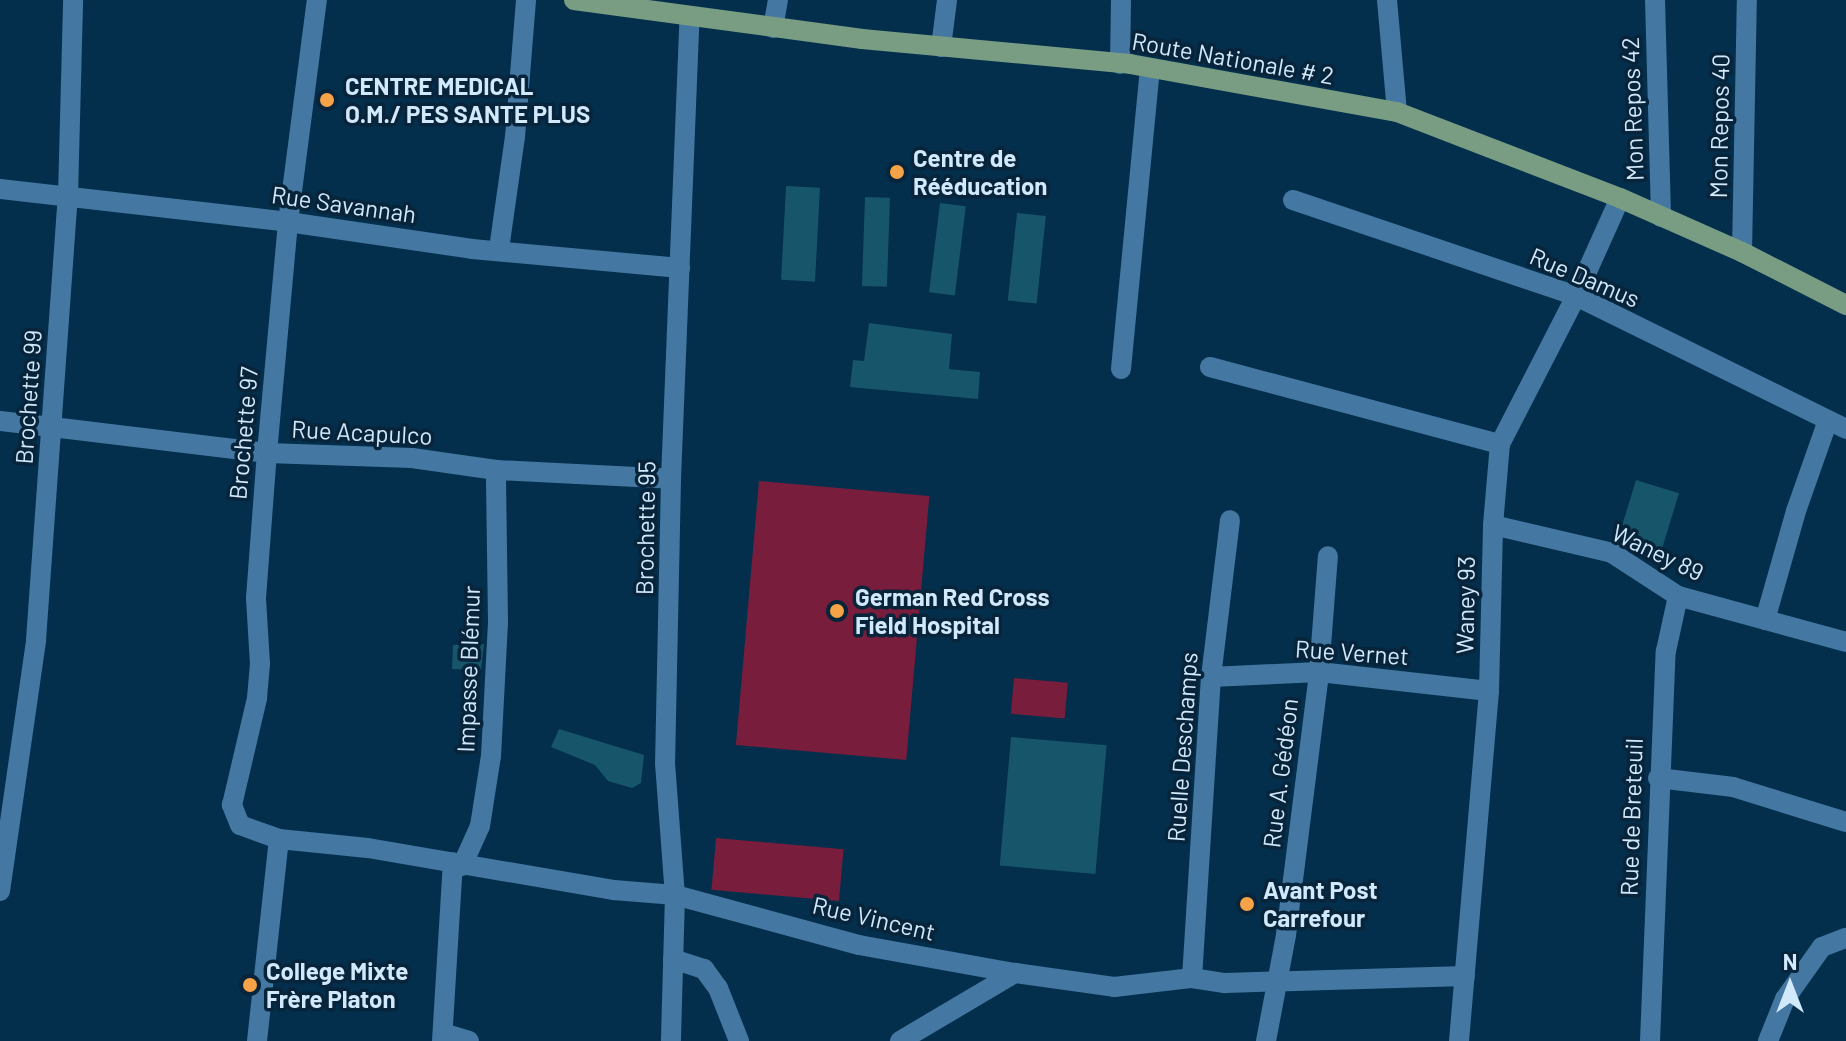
<!DOCTYPE html>
<html>
<head>
<meta charset="utf-8">
<style>
  body { margin:0 }
  #map { position:relative; width:1846px; height:1041px; overflow:hidden; background:#042f4c; font-family:Barlow,sans-serif }
  div>[style] { position:absolute }
  [style*='--x'] { left:calc(var(--x)*1px); top:calc(var(--y)*1px); width:calc(var(--w)*1px); rotate:calc(var(--a)*1deg) }
  .green>* { inset:0; background:#781d3c; transform-origin:0 0 }
  .building>* { inset:0; background:#16556a; transform-origin:0 0 }
  .street>* { height:20px; margin:-10px; padding:0 10px; transform-origin:10px; border-radius:10px; background:#4478a2 }
  .secondary>* { height:20px; margin:-10px; padding:0 10px; transform-origin:10px; border-radius:10px; background:#4478a2 }
  .primary>* { height:20px; margin:-10px; padding:0 10px; transform-origin:10px; border-radius:10px; background:#799d83 }
  .dots>* { width:22px; height:22px; translate:-50% -50%; box-sizing:border-box; border:4px solid #08243a; border-radius:50% }
  span { translate:-50% -50%; white-space:nowrap; text-align:center; line-height:1.15; -webkit-text-stroke:7px #08243a; paint-order:stroke }
  .street-label { font-size:24px; color:#d2e8fb }
  .poi-label { font-size:24px; color:#d2e8fb; font-weight:700 }
  .left { translate:0 -50%; text-align:left }
  .north { position:absolute; left:1750px; top:945px; width:80px; height:80px; -webkit-text-stroke:6px #08243a; paint-order:stroke; rotate:0deg; font-size:22px; font-weight:700; line-height:32px; text-align:center; color:#d2e8fb }
  .north::after { content:''; display:block; margin:auto; width:28px; height:36px; background:#d2e8fb; clip-path:polygon(50% 0,100% 100%,50% 72%,0 100%) }
</style>
</head>
<body>
<div id="map">
  <div class="green">
    <div style="left:759px;top:481px;width:171px;height:265px;rotate:5deg"></div>
    <div style="left:1014px;top:678px;width:54px;height:36px;rotate:5deg"></div>
    <div style="left:716px;top:838px;width:128px;height:52px;rotate:5deg"></div>
  </div>
  <div class="building">
    <div style="left:786px;top:186px;width:34px;height:94px;rotate:3deg"></div>
    <div style="left:865px;top:197px;width:25px;height:89px;rotate:2deg"></div>
    <div style="left:940px;top:203px;width:26px;height:90px;rotate:7deg"></div>
    <div style="left:1017px;top:213px;width:29px;height:88px;rotate:6deg"></div>
    <div style="clip-path:polygon(869px 323px,952px 334px,949px 369px,980px 372px,978px 399px,850px 387px,853px 360px,864px 361px)"></div>
    <div style="left:1636px;top:480px;width:45px;height:64px;rotate:17deg"></div>
    <div style="clip-path:polygon(484px 644px,481px 670px,452px 669px,453px 645px)"></div>
    <div style="clip-path:polygon(559px 729px,644px 755px,641px 783px,632px 788px,608px 781px,595px 765px,551px 747px)"></div>
    <div style="left:1011px;top:737px;width:96px;height:129px;rotate:5deg"></div>
  </div>
  <div class="street">
    <div style="--x:1387;--y:0;--w:112;--a:84.9"></div>
    <div style="--x:1655;--y:0;--w:217;--a:88.4"></div>
    <div style="--x:773;--y:28;--w:28;--a:-80"></div>
    <div style="--x:941;--y:47;--w:47;--a:-82.7"></div>
    <div style="--x:1120;--y:64;--w:64;--a:-89.1"></div>
    <div style="--x:0;--y:189;--w:290;--a:6.5"></div>
    <div style="--x:288;--y:222;--w:186;--a:8.3"></div>
    <div style="--x:472;--y:249;--w:209;--a:5.2"></div>
    <div style="--x:1293;--y:200;--w:299;--a:18.7"></div>
    <div style="--x:1576;--y:296;--w:301;--a:26.2"></div>
    <div style="--x:499;--y:249;--w:113;--a:-81.9"></div>
    <div style="--x:515;--y:137;--w:137;--a:-85.4"></div>
    <div style="--x:1742;--y:252;--w:252;--a:-88.9"></div>
    <div style="--x:1210;--y:367;--w:300;--a:14.9"></div>
    <div style="--x:1121;--y:369;--w:302;--a:-84.5"></div>
    <div style="--x:0;--y:421;--w:52;--a:6.6"></div>
    <div style="--x:671;--y:479;--w:463;--a:-87.7"></div>
    <div style="--x:1493;--y:525;--w:122;--a:13.2"></div>
    <div style="--x:1612;--y:553;--w:79;--a:33.1"></div>
    <div style="--x:1678;--y:596;--w:174;--a:15.3"></div>
    <div style="--x:1765;--y:620;--w:113;--a:-74.1"></div>
    <div style="--x:1796;--y:511;--w:96;--a:-70.6"></div>
    <div style="--x:1211;--y:677;--w:108;--a:-2.7"></div>
    <div style="--x:1319;--y:672;--w:171;--a:6.4"></div>
    <div style="--x:1658;--y:778;--w:76;--a:6.8"></div>
    <div style="--x:1733;--y:787;--w:118;--a:17.2"></div>
    <div style="--x:279;--y:839;--w:89;--a:5.8"></div>
    <div style="--x:368;--y:848;--w:250;--a:9.7"></div>
    <div style="--x:614;--y:890;--w:61;--a:4.7"></div>
    <div style="--x:675;--y:895;--w:146;--a:91.6"></div>
    <div style="--x:462;--y:866;--w:44;--a:-65.8"></div>
    <div style="--x:480;--y:826;--w:71;--a:-81.1"></div>
    <div style="--x:491;--y:756;--w:134;--a:-87"></div>
    <div style="--x:498;--y:622;--w:152;--a:-90.8"></div>
    <div style="--x:673;--y:959;--w:33;--a:18"></div>
    <div style="--x:704;--y:969;--w:24;--a:54"></div>
    <div style="--x:718;--y:988;--w:57;--a:68.4"></div>
    <div style="--x:1192;--y:978;--w:302;--a:-86.4"></div>
    <div style="--x:1211;--y:677;--w:158;--a:-83.1"></div>
    <div style="--x:443;--y:1033;--w:27;--a:17"></div>
    <div style="--x:442;--y:1041;--w:179;--a:-86.5"></div>
    <div style="--x:900;--y:1041;--w:134;--a:-30.6"></div>
    <div style="--x:1266;--y:1041;--w:108;--a:-79.3"></div>
    <div style="--x:1286;--y:935;--w:265;--a:-82.8"></div>
    <div style="--x:1319;--y:672;--w:116;--a:-85.6"></div>
    <div style="--x:1650;--y:1041;--w:390;--a:-87.7"></div>
    <div style="--x:1666;--y:651;--w:56;--a:-77.7"></div>
    <div style="--x:1768;--y:1041;--w:45;--a:-68"></div>
    <div style="--x:1785;--y:999;--w:64;--a:-54.6"></div>
    <div style="--x:1822;--y:947;--w:26;--a:-21"></div>
  </div>
  <div class="secondary">
    <div style="--x:52;--y:427;--w:217;--a:6.9"></div>
    <div style="--x:267;--y:453;--w:145;--a:2"></div>
    <div style="--x:412;--y:458;--w:85;--a:8.1"></div>
    <div style="--x:496;--y:470;--w:175;--a:2.9"></div>
    <div style="--x:671;--y:479;--w:284;--a:91.2"></div>
    <div style="--x:665;--y:763;--w:132;--a:85.7"></div>
    <div style="--x:675;--y:895;--w:191;--a:15.2"></div>
    <div style="--x:859;--y:945;--w:158;--a:10.2"></div>
    <div style="--x:1015;--y:973;--w:100;--a:8"></div>
    <div style="--x:1114;--y:987;--w:79;--a:-6.6"></div>
    <div style="--x:1192;--y:978;--w:33;--a:9"></div>
    <div style="--x:1225;--y:983;--w:240;--a:-1.7"></div>
    <div style="--x:0;--y:891;--w:254;--a:-81.8"></div>
    <div style="--x:36;--y:640;--w:445;--a:-85.9"></div>
    <div style="--x:68;--y:196;--w:196;--a:-88.5"></div>
    <div style="--x:257;--y:1041;--w:203;--a:-83.8"></div>
    <div style="--x:279;--y:839;--w:41;--a:-160.3"></div>
    <div style="--x:240;--y:825;--w:22;--a:-112"></div>
    <div style="--x:232;--y:805;--w:110;--a:-76.8"></div>
    <div style="--x:257;--y:698;--w:34;--a:-85"></div>
    <div style="--x:260;--y:664;--w:66;--a:-93.5"></div>
    <div style="--x:256;--y:598;--w:145;--a:-85.7"></div>
    <div style="--x:267;--y:453;--w:232;--a:-84.8"></div>
    <div style="--x:288;--y:222;--w:224;--a:-82.6"></div>
    <div style="--x:1459;--y:1041;--w:351;--a:-85.1"></div>
    <div style="--x:1489;--y:691;--w:166;--a:-88.6"></div>
    <div style="--x:1493;--y:525;--w:81;--a:-85.1"></div>
    <div style="--x:1500;--y:444;--w:166;--a:-62.8"></div>
    <div style="--x:1576;--y:296;--w:107;--a:-65.8"></div>
  </div>
  <div class="primary">
    <div style="--x:574;--y:0;--w:291;--a:7.7"></div>
    <div style="--x:862;--y:39;--w:269;--a:5.3"></div>
    <div style="--x:1130;--y:64;--w:271;--a:10.2"></div>
    <div style="--x:1397;--y:112;--w:239;--a:21.1"></div>
    <div style="--x:1620;--y:198;--w:133;--a:23.9"></div>
    <div style="--x:1742;--y:252;--w:117;--a:27"></div>
  </div>
  <div class="dots">
    <div style="left:327px;top:100px;background:#f6a246"></div>
    <div style="left:897px;top:172px;background:#f6a246"></div>
    <div style="left:837px;top:611px;background:#f6a246"></div>
    <div style="left:1247px;top:904px;background:#f6a246"></div>
    <div style="left:250px;top:985px;background:#f6a246"></div>
  </div>
  <div class="street-label">
    <span style="left:1233px;top:58px;rotate:10deg">Route Nationale # 2</span>
    <span style="left:1632px;top:109px;rotate:-92deg">Mon Repos 42</span>
    <span style="left:1719px;top:126px;rotate:-89deg">Mon Repos 40</span>
    <span style="left:344px;top:204px;rotate:8deg">Rue Savannah</span>
    <span style="left:1585px;top:277px;rotate:23deg">Rue Damus</span>
    <span style="left:28px;top:397px;rotate:-86deg">Brochette 99</span>
    <span style="left:362px;top:432px;rotate:3deg">Rue Acapulco</span>
    <span style="left:243px;top:433px;rotate:-85deg">Brochette 97</span>
    <span style="left:645px;top:528px;rotate:-89deg">Brochette 95</span>
    <span style="left:1658px;top:552px;rotate:26deg">Waney 89</span>
    <span style="left:1465px;top:605px;rotate:-89deg">Waney 93</span>
    <span style="left:1352px;top:652px;rotate:4deg">Rue Vernet</span>
    <span style="left:468px;top:669px;rotate:-88deg">Impasse Blémur</span>
    <span style="left:1182px;top:747px;rotate:-86deg">Ruelle Deschamps</span>
    <span style="left:1280px;top:773px;rotate:-83deg">Rue A. Gédéon</span>
    <span style="left:1631px;top:817px;rotate:-88deg">Rue de Breteuil</span>
    <span style="left:874px;top:918px;rotate:13deg">Rue Vincent</span>
  </div>
  <div class="poi-label">
    <span class="left" style="left:345px;top:100px">CENTRE MEDICAL<br>O.M./ PES SANTE PLUS</span>
    <span class="left" style="left:913px;top:172px">Centre de<br>Rééducation</span>
    <span class="left" style="left:855px;top:611px">German Red Cross<br>Field Hospital</span>
    <span class="left" style="left:1263px;top:904px">Avant Post<br>Carrefour</span>
    <span class="left" style="left:266px;top:985px">College Mixte<br>Frère Platon</span>
  </div>
  <div class="north">N</div>
</div>
</body>
</html>
